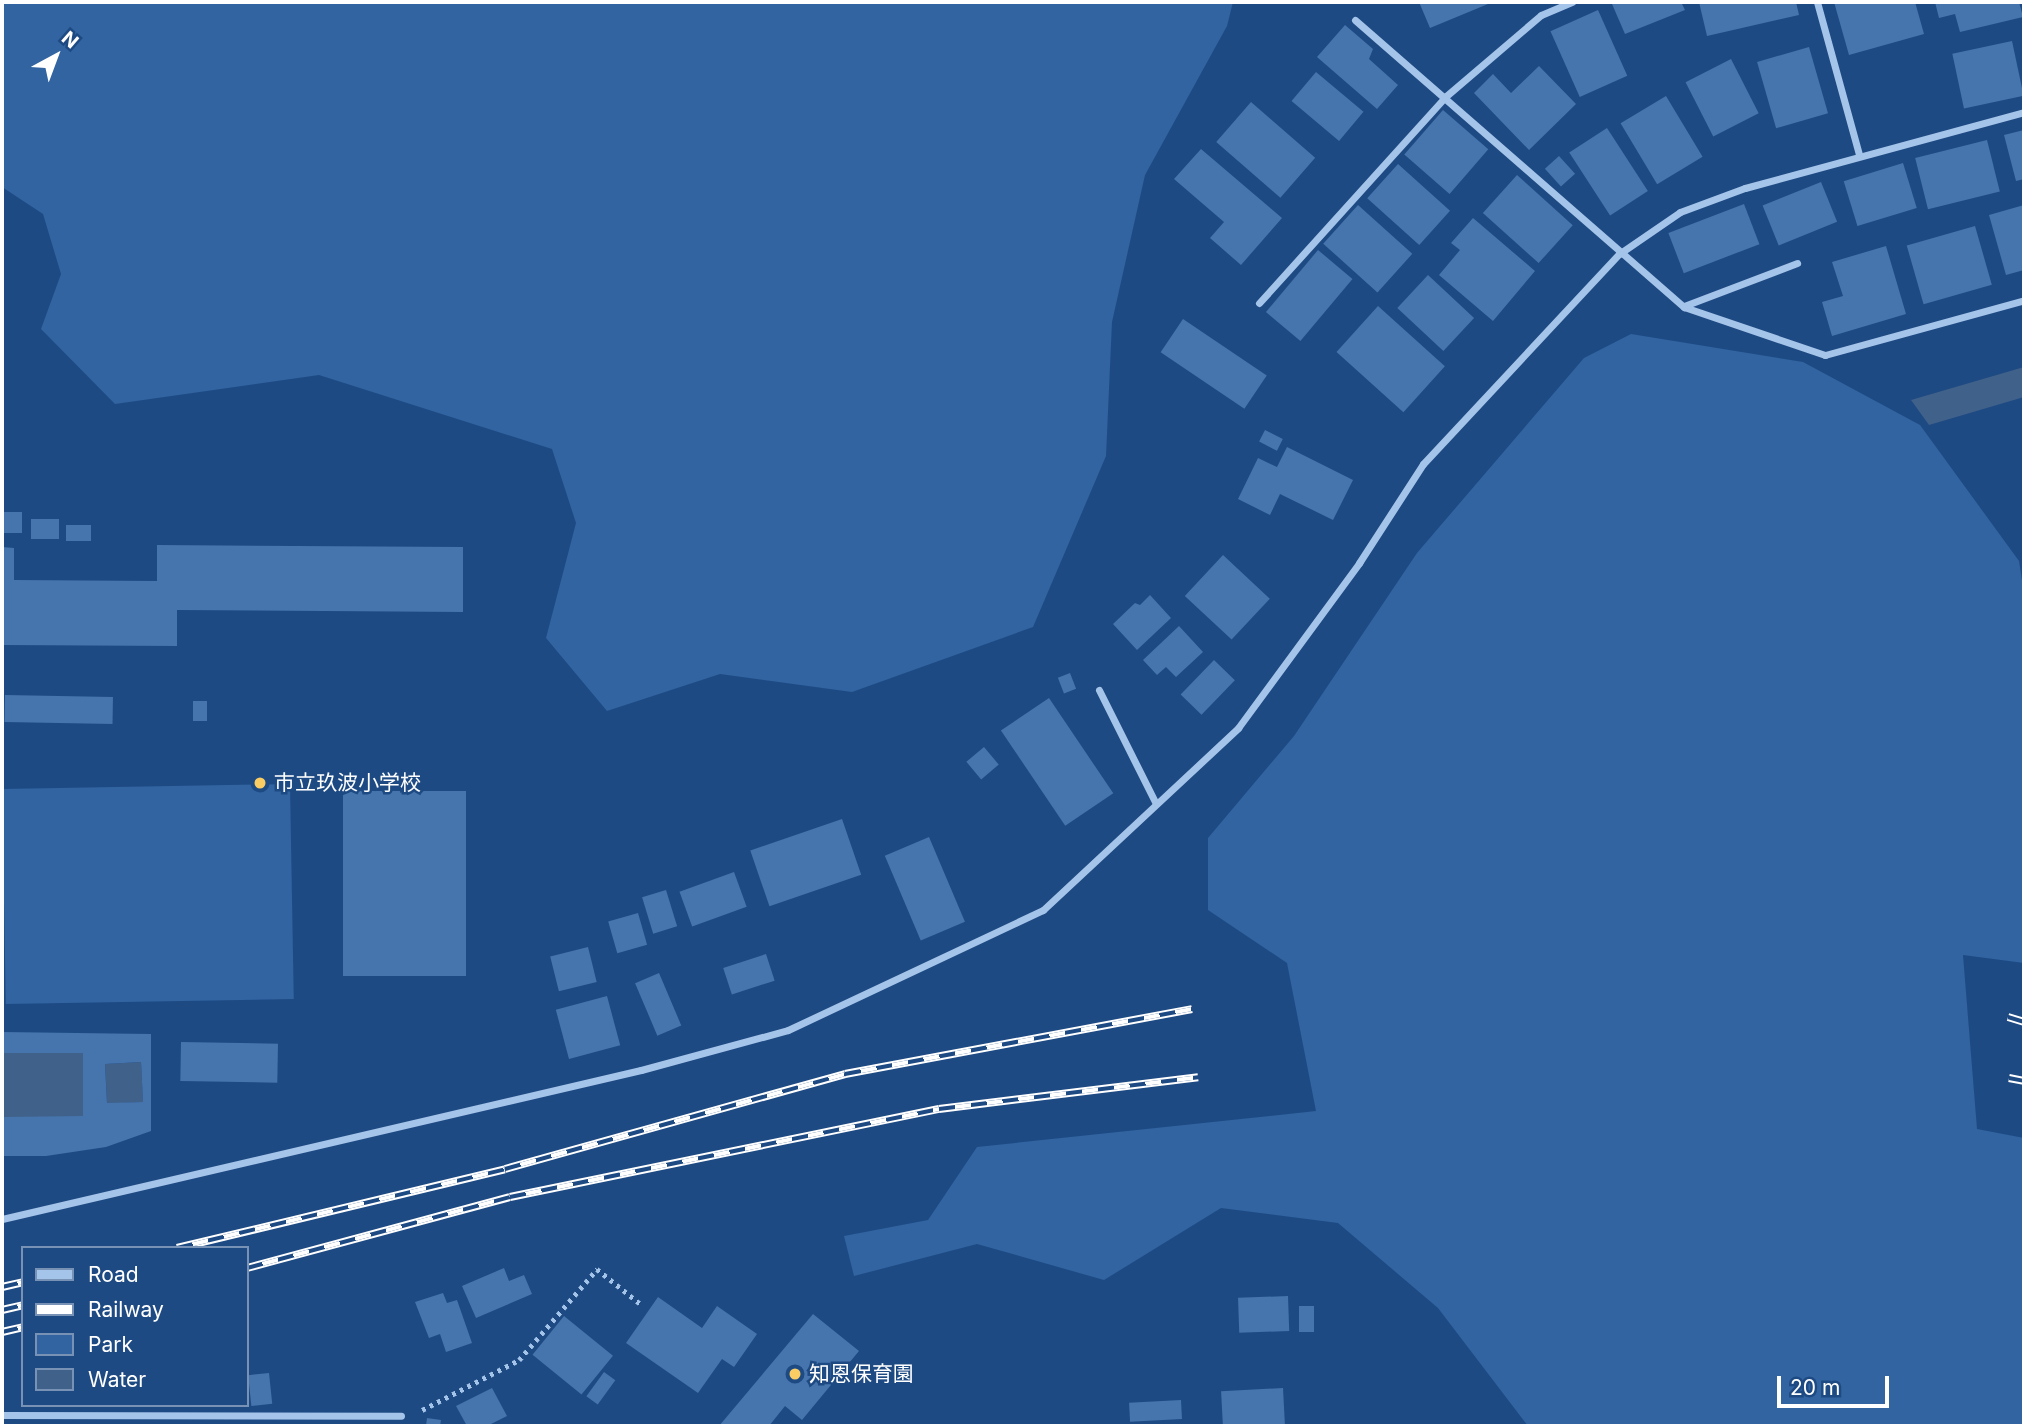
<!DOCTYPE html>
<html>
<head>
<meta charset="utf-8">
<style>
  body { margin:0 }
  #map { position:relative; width:2026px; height:1428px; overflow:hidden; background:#1e4a83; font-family:Inter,"Noto Sans JP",sans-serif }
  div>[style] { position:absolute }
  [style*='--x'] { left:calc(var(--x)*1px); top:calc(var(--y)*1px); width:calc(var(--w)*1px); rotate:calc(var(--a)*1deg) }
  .green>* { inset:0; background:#3164a1; transform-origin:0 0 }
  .water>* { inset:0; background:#40618a; transform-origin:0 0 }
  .building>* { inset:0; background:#4674ac; transform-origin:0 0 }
  .path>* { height:4.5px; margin-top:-2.25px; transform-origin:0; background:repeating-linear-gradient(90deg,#a4c4ea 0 3.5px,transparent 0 8.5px) }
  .minor>* { height:7px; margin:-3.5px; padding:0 3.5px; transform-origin:3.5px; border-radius:3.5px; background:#a4c4ea }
  .rail>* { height:8px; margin-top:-4px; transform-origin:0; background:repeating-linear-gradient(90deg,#1e4a83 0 16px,#fff 0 32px); box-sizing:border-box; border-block:2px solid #fff }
  .dots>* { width:19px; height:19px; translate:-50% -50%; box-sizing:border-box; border:4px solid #1e4a83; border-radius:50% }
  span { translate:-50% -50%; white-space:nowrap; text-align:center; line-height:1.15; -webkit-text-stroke:5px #1e4a83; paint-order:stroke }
  .poi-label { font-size:21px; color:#fff }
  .left { translate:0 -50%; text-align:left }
  .frame { position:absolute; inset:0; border:4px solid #fff; pointer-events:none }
  .legend { position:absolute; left:21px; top:1246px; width:228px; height:161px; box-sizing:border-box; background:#1e4a83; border:2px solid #7892b5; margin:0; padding:9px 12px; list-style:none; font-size:21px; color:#fff }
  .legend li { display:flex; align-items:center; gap:14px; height:35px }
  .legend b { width:35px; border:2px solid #7892b5 }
  .north { position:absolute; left:21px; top:21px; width:70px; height:70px; -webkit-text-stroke:5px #1e4a83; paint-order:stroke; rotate:41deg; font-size:19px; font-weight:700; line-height:28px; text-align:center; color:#fff }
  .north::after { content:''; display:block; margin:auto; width:24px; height:32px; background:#fff; clip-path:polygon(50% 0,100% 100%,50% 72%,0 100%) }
  .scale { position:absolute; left:1777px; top:1376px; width:112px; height:32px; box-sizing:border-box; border:4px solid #fff; border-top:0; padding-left:9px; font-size:21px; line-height:24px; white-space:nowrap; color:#fff; -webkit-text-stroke:5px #1e4a83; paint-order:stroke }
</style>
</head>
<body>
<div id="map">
  <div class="green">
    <div style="clip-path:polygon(2px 2px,1233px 2px,1227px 26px,1145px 175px,1112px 322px,1106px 456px,1033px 627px,852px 692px,720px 674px,607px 711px,546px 638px,576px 523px,552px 449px,319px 375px,115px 404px,41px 329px,61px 274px,43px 214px,2px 187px)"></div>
    <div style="clip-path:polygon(1631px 334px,1803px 362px,1920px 425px,2019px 561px,2024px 593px,2024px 963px,1963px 955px,1977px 1129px,2024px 1138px,2024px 1426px,1528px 1426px,1438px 1308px,1338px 1223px,1221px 1208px,1104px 1280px,977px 1244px,854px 1276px,844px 1236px,928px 1220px,977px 1147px,1316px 1111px,1287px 963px,1208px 910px,1208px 838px,1294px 736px,1417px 553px,1584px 358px)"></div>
    <div style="left:290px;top:784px;width:215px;height:288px;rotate:89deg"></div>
  </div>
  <div class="water">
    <div style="clip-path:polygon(2024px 367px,2024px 397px,1929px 425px,1911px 400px)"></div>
    <div style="left:2px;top:1053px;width:81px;height:64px"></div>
    <div style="left:141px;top:1062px;width:40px;height:36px;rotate:87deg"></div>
  </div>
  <div class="building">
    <div style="clip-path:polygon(1419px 2px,1487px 2px,1488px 4px,1430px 28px)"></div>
    <div style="clip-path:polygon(1618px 2px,1681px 2px,1685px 10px,1625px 34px,1612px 4px)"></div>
    <div style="clip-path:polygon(1699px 2px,1796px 2px,1799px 15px,1707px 36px)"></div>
    <div style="clip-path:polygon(1834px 2px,1915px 2px,1924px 34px,1849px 55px)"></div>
    <div style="clip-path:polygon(1935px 2px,2019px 2px,2023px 17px,1960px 32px,1955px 14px,1939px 18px)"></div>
    <div style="left:1598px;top:10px;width:72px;height:52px;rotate:66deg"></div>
    <div style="clip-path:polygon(1345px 25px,1373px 49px,1369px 59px,1398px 85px,1377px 109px,1317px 57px)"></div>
    <div style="left:2012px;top:41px;width:56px;height:61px;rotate:78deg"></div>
    <div style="left:1809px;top:47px;width:69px;height:54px;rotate:74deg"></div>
    <div style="left:1731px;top:59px;width:61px;height:51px;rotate:63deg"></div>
    <div style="clip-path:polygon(1539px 66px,1576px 104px,1529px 150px,1474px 93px,1493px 74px,1511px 93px)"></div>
    <div style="left:1316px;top:72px;width:62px;height:38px;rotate:40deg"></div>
    <div style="left:1666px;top:96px;width:71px;height:53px;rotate:59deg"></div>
    <div style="left:1251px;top:102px;width:85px;height:53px;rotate:41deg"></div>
    <div style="left:1443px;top:110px;width:60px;height:59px;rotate:41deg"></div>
    <div style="left:1607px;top:128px;width:75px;height:45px;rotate:57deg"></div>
    <div style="clip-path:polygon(2024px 130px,2024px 179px,2016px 181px,2004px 135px)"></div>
    <div style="left:1987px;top:140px;width:53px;height:74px;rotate:76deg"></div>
    <div style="clip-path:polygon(1201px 149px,1282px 218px,1241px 265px,1210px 238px,1224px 222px,1174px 179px)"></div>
    <div style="left:1559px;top:156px;width:24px;height:19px;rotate:48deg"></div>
    <div style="left:1903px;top:163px;width:47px;height:62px;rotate:73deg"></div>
    <div style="left:1398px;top:164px;width:70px;height:46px;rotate:42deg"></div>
    <div style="left:1517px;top:175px;width:75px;height:51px;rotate:42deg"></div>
    <div style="left:1821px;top:182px;width:43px;height:63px;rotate:68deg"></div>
    <div style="left:1744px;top:204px;width:43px;height:81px;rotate:69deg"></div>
    <div style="left:1358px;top:205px;width:73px;height:52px;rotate:42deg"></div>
    <div style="clip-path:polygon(2024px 205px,2024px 270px,2006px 275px,1989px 215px)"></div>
    <div style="clip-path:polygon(1473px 218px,1535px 271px,1493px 321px,1439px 275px,1460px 250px,1451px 243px)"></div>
    <div style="left:1975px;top:226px;width:61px;height:71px;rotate:74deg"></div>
    <div style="clip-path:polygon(1886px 246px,1906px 314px,1832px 336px,1822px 302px,1843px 296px,1832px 262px)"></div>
    <div style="left:1318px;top:250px;width:45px;height:81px;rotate:40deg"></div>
    <div style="left:1428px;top:275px;width:63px;height:45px;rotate:43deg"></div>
    <div style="left:1378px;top:306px;width:90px;height:62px;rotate:42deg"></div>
    <div style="left:1183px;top:319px;width:101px;height:40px;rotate:34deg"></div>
    <div style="left:1265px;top:430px;width:20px;height:13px;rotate:27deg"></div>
    <div style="clip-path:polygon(1287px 447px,1353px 480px,1333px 520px,1280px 494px,1270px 515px,1238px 499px,1258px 458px,1277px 467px)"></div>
    <div style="left:2px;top:512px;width:20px;height:21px"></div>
    <div style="left:31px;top:519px;width:28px;height:20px"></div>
    <div style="left:66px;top:525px;width:25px;height:16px"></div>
    <div style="clip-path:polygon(157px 545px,463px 547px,463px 612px,177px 610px,177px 646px,2px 645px,2px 547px,14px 548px,14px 580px,157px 581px)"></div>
    <div style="left:1223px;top:555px;width:64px;height:56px;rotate:43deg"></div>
    <div style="clip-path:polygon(1150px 595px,1171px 618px,1137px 650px,1113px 624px,1135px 603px,1140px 605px)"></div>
    <div style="clip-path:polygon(1179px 626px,1203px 652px,1176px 677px,1166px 667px,1157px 675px,1143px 660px)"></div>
    <div style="left:1214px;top:660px;width:29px;height:48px;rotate:44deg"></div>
    <div style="left:1070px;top:673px;width:17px;height:13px;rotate:69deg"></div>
    <div style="left:5px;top:695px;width:108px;height:27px;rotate:1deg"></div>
    <div style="left:1049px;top:698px;width:115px;height:58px;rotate:56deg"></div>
    <div style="left:193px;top:701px;width:14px;height:20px"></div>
    <div style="left:984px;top:747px;width:23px;height:23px;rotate:50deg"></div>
    <div style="left:343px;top:791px;width:123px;height:185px"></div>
    <div style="left:842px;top:819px;width:59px;height:97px;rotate:71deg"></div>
    <div style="left:929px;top:837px;width:92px;height:48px;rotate:67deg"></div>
    <div style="left:734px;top:872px;width:37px;height:58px;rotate:70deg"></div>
    <div style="left:666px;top:890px;width:38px;height:25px;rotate:73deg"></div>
    <div style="left:638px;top:913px;width:33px;height:31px;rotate:74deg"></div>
    <div style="left:588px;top:947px;width:36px;height:39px;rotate:76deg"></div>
    <div style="left:766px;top:954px;width:28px;height:45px;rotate:72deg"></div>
    <div style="left:659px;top:973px;width:57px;height:26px;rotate:67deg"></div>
    <div style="left:607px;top:996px;width:51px;height:53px;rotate:75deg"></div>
    <div style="clip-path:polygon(evenodd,2px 1032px,151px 1034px,151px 1131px,106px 1147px,46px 1156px,2px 1156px,2px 1117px,83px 1116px,83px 1053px,2px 1053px,2px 1032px,141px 1062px,143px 1102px,107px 1103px,105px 1064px,141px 1062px)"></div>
    <div style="left:181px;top:1042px;width:97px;height:39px;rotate:1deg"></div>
    <div style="clip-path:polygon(504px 1268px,509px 1281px,524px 1275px,532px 1294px,476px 1318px,462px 1286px)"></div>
    <div style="clip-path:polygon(443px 1293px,447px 1303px,457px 1300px,472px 1343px,446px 1352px,440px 1334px,429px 1338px,415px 1302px)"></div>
    <div style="left:1288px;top:1296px;width:35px;height:50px;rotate:88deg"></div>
    <div style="clip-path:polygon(658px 1297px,702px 1328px,717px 1306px,757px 1334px,734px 1367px,722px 1359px,698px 1393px,626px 1343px)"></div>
    <div style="left:1299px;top:1306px;width:15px;height:26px"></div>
    <div style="clip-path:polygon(813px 1314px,859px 1351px,802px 1420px,785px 1406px,769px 1426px,719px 1426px)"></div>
    <div style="left:564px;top:1316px;width:63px;height:50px;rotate:39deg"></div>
    <div style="left:604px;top:1372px;width:14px;height:30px;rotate:36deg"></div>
    <div style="left:269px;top:1373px;width:31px;height:21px;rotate:84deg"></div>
    <div style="clip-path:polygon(492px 1388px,507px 1416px,487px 1426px,467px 1426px,456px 1406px)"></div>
    <div style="left:1283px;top:1388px;width:36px;height:62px;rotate:87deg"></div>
    <div style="left:1181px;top:1400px;width:19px;height:52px;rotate:87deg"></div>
    <div style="clip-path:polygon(427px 1418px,441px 1420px,440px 1426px,426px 1426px)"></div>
  </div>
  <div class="path">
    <div style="--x:422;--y:1410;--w:109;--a:-27.3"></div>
    <div style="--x:519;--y:1360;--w:120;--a:-49.4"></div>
    <div style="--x:597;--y:1269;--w:59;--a:38.8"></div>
  </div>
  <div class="minor">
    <div style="--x:1817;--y:2;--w:159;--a:74.6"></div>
    <div style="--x:1355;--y:20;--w:437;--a:41.1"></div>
    <div style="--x:1684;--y:307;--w:149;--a:18.8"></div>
    <div style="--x:1825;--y:355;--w:206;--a:-15.4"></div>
    <div style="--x:1259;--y:303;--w:278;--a:-47.9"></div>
    <div style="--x:1445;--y:97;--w:126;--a:-40.5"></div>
    <div style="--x:1541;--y:15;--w:34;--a:-23"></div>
    <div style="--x:1684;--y:306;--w:121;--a:-20.8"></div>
    <div style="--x:1099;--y:690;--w:127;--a:63.4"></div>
    <div style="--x:2;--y:1219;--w:656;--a:-13.13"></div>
    <div style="--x:641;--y:1070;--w:152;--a:-15.2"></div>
    <div style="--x:788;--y:1030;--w:282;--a:-25.2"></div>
    <div style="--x:1043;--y:910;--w:267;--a:-43"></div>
    <div style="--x:1238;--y:728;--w:205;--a:-53.7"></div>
    <div style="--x:1359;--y:563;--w:118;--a:-57.1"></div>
    <div style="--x:1423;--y:464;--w:287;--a:-47"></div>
    <div style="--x:1619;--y:254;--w:74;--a:-34.5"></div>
    <div style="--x:1680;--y:212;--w:69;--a:-20.3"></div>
    <div style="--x:1745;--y:188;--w:289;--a:-15.2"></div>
    <div style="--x:2;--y:1415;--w:399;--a:0.1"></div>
  </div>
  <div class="rail">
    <div style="--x:2008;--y:1017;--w:17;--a:17"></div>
    <div style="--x:2009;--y:1078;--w:15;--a:11"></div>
    <div style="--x:177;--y:1248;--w:337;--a:-13.5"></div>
    <div style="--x:505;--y:1169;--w:353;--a:-15.6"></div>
    <div style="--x:845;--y:1074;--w:353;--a:-10.6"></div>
    <div style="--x:247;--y:1268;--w:272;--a:-15.1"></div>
    <div style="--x:510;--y:1197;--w:438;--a:-11.6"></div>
    <div style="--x:939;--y:1109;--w:261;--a:-7"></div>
    <div style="--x:2;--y:1287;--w:22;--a:-13"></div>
    <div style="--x:2;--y:1310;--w:22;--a:-13"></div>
    <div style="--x:2;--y:1332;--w:22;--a:-13"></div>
  </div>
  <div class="dots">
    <div style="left:260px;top:783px;background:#f9cd63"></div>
    <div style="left:795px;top:1374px;background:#f9cd63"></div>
  </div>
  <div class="poi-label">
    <span class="left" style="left:274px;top:783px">市立玖波小学校</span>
    <span class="left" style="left:809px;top:1374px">知恩保育園</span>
  </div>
  <div class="frame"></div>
  <ul class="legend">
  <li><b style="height:9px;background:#a4c4ea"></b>Road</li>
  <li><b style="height:9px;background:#fff"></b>Railway</li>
  <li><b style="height:19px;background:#3164a1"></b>Park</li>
  <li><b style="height:19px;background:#40618a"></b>Water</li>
  </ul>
  <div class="north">N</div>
  <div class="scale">20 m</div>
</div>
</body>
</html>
